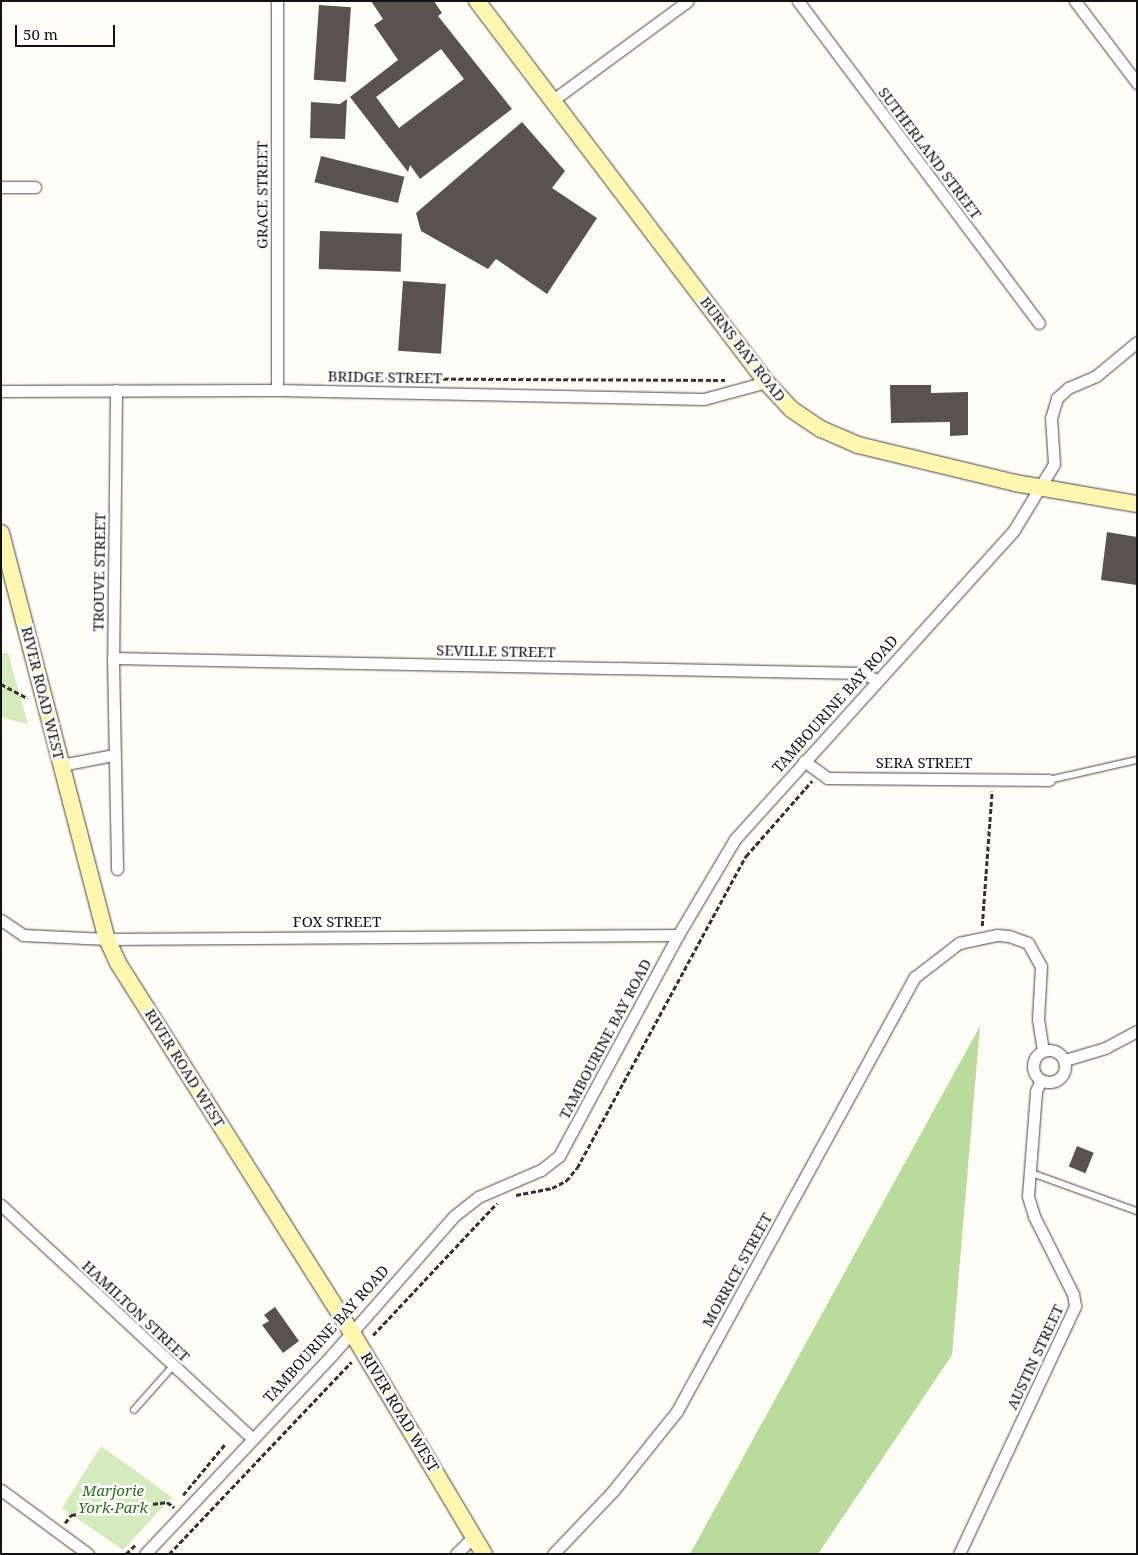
<!DOCTYPE html>
<html>
<head>
<meta charset="utf-8">
<style>
  body { margin:0 }
  #map { position:relative; width:1138px; height:1555px; overflow:hidden; background:#fffdf5; font-family:"Noto Serif",serif }
  div>[style] { position:absolute }
  [style*='--x'] { left:calc(var(--x)*1px); top:calc(var(--y)*1px); width:calc(var(--w)*1px); rotate:calc(var(--a)*1deg) }
  .green>* { inset:0; background:#d5ebbd }
  .forest>* { inset:0; background:#b9dc9c }
  .building>* { inset:0; background:#5a524d; transform-origin:0 0 }
  .path>* { height:2.5px; margin-top:-1.25px; transform-origin:0; background:repeating-linear-gradient(90deg,#333 0 5px,transparent 0 7.5px) }
  .roads { filter:drop-shadow(0 0 1px #444) drop-shadow(0 0 1px #444) }
  .lane>* { height:5.5px; margin:-2.75px; padding:0 2.75px; transform-origin:2.75px; border-radius:2.75px; background:#fff }
  .street>* { height:11px; margin:-5.5px; padding:0 5.5px; transform-origin:5.5px; border-radius:5.5px; background:#fff }
  .street>.ring { margin:-5.5px; padding:0; box-sizing:content-box; background:none; border:11px solid #fff; border-radius:50% }
  .secondary>* { height:16px; margin:-8px; padding:0 8px; transform-origin:8px; border-radius:8px; background:#fff6b0 }
  span { translate:-50% -50%; white-space:nowrap; text-align:center; line-height:1.15; -webkit-text-stroke:5px #fff; paint-order:stroke }
  .street-label { font-size:15px; color:#111 }
  .park-label { font-size:15px; color:#2f6b1f; font-style:italic }
  .frame { position:absolute; inset:0; border:2px solid #111; pointer-events:none }
  .scale { position:absolute; left:15px; top:25px; width:100px; height:22px; box-sizing:border-box; border:2px solid #111; border-top:0; padding-left:6px; font-size:15px; line-height:18px; white-space:nowrap; color:#111; -webkit-text-stroke:4px #fff; paint-order:stroke }
</style>
</head>
<body>
<div id="map">
  <div class="green">
    <div style="clip-path:polygon(1px 653px,8px 653px,28px 724px,1px 717px)"></div>
    <div style="clip-path:polygon(101px 1446px,172px 1497px,123px 1550px,62px 1508px)"></div>
  </div>
  <div class="forest">
    <div style="clip-path:polygon(980px 1026px,952px 1355px,818px 1554px,690px 1554px)"></div>
  </div>
  <div class="building">
    <div style="clip-path:polygon(evenodd,371px 1px,434px 1px,442px 13px,438px 16px,512px 109px,420px 179px,410px 165px,408px 172px,350px 97px,398px 60px,374px 25px,383px 19px,371px 1px,441px 49px,464px 79px,399px 128px,376px 97px,441px 49px)"></div>
    <div style="left:319px;top:5px;width:32px;height:75px;rotate:4deg"></div>
    <div style="clip-path:polygon(347px 99px,345px 139px,310px 138px,311px 102px,340px 104px)"></div>
    <div style="clip-path:polygon(522px 122px,565px 171px,552px 188px,597px 218px,547px 294px,496px 259px,488px 269px,421px 231px,416px 213px)"></div>
    <div style="left:321px;top:156px;width:86px;height:27px;rotate:14deg"></div>
    <div style="left:320px;top:231px;width:82px;height:38px;rotate:2deg"></div>
    <div style="left:403px;top:281px;width:43px;height:70px;rotate:4deg"></div>
    <div style="clip-path:polygon(890px 385px,931px 385px,931px 393px,968px 392px,968px 435px,950px 436px,950px 422px,891px 423px)"></div>
    <div style="clip-path:polygon(1107px 532px,1137px 537px,1137px 585px,1101px 580px)"></div>
    <div style="left:1077px;top:1146px;width:18px;height:22px;rotate:22deg"></div>
    <div style="clip-path:polygon(275px 1307px,299px 1341px,283px 1353px,262px 1325px,269px 1321px,264px 1315px)"></div>
  </div>
  <div class="path">
    <div style="--x:331;--y:378;--w:394;--a:0.3"></div>
    <div style="--x:1;--y:684;--w:30;--a:28"></div>
    <div style="--x:982;--y:926;--w:135;--a:-85.8"></div>
    <div style="--x:516;--y:1195;--w:37;--a:-11"></div>
    <div style="--x:552;--y:1188;--w:16;--a:-27"></div>
    <div style="--x:566;--y:1181;--w:17;--a:-50"></div>
    <div style="--x:577;--y:1168;--w:355;--a:-61.6"></div>
    <div style="--x:746;--y:856;--w:100;--a:-48.7"></div>
    <div style="--x:373;--y:1335;--w:181;--a:-46.8"></div>
    <div style="--x:183;--y:1495;--w:66;--a:-50.5"></div>
    <div style="--x:65;--y:1523;--w:10;--a:-53"></div>
    <div style="--x:71;--y:1515;--w:97;--a:-7.7"></div>
    <div style="--x:167;--y:1502;--w:9;--a:36"></div>
    <div style="--x:126;--y:1554;--w:14;--a:-45"></div>
    <div style="--x:169;--y:1554;--w:265;--a:-46.5"></div>
  </div>
  <div class="roads">
    <div class="lane">
      <div style="--x:1049;--y:780;--w:90;--a:-12.8"></div>
      <div style="--x:1029;--y:1172;--w:115;--a:19.9"></div>
      <div style="--x:134;--y:1410;--w:59;--a:-48.4"></div>
    </div>
    <div class="street">
      <div style="--x:277;--y:1;--w:389;--a:90"></div>
      <div style="--x:798;--y:1;--w:402;--a:53.2"></div>
      <div style="--x:1075;--y:1;--w:103;--a:52.9"></div>
      <div style="--x:553;--y:100;--w:167;--a:-36.3"></div>
      <div style="--x:1;--y:187;--w:34;--a:0"></div>
      <div style="--x:116;--y:390;--w:268;--a:90.6"></div>
      <div style="--x:113;--y:658;--w:211;--a:88.9"></div>
      <div style="--x:1;--y:391;--w:276;--a:-0.2"></div>
      <div style="--x:277;--y:390;--w:427;--a:1.2"></div>
      <div style="--x:704;--y:399;--w:64;--a:-15.3"></div>
      <div style="--x:113;--y:658;--w:750;--a:1.15"></div>
      <div style="--x:863;--y:673;--w:15;--a:28"></div>
      <div style="--x:804;--y:761;--w:29;--a:36"></div>
      <div style="--x:827;--y:778;--w:222;--a:0.5"></div>
      <div style="--x:61;--y:765;--w:54;--a:-10.7"></div>
      <div style="--x:1;--y:920;--w:27;--a:34"></div>
      <div style="--x:23;--y:935;--w:84;--a:2.7"></div>
      <div style="--x:107;--y:939;--w:571;--a:-0.4"></div>
      <div class="ring" style="left:1033px;top:1050px;width:21px;height:21px"></div>
      <div style="--x:1065;--y:1060;--w:42;--a:-16.7"></div>
      <div style="--x:1105;--y:1048;--w:36;--a:-28"></div>
      <div style="--x:1;--y:1205;--w:342;--a:42.9"></div>
      <div style="--x:1;--y:1490;--w:108;--a:36.3"></div>
      <div style="--x:145;--y:1554;--w:272;--a:-46.8"></div>
      <div style="--x:331;--y:1356;--w:186;--a:-48.7"></div>
      <div style="--x:454;--y:1216;--w:31;--a:-38"></div>
      <div style="--x:478;--y:1197;--w:69;--a:-23.2"></div>
      <div style="--x:541;--y:1170;--w:23;--a:-38"></div>
      <div style="--x:559;--y:1156;--w:251;--a:-61.7"></div>
      <div style="--x:678;--y:935;--w:112;--a:-59.3"></div>
      <div style="--x:735;--y:839;--w:416;--a:-47.9"></div>
      <div style="--x:1014;--y:530;--w:77;--a:-58.8"></div>
      <div style="--x:1054;--y:464;--w:46;--a:-93.7"></div>
      <div style="--x:1051;--y:418;--w:21;--a:-73"></div>
      <div style="--x:1057;--y:398;--w:15;--a:-42"></div>
      <div style="--x:1068;--y:388;--w:30;--a:-23"></div>
      <div style="--x:1096;--y:376;--w:53;--a:-39.7"></div>
      <div style="--x:456;--y:1554;--w:24;--a:-45"></div>
      <div style="--x:553;--y:1554;--w:87;--a:-46.4"></div>
      <div style="--x:613;--y:1491;--w:102;--a:-51.3"></div>
      <div style="--x:677;--y:1411;--w:495;--a:-61.3"></div>
      <div style="--x:915;--y:977;--w:56;--a:-37.7"></div>
      <div style="--x:959;--y:943;--w:39;--a:-12"></div>
      <div style="--x:997;--y:935;--w:12;--a:5"></div>
      <div style="--x:1009;--y:936;--w:20;--a:20"></div>
      <div style="--x:1028;--y:943;--w:26;--a:61"></div>
      <div style="--x:1041;--y:966;--w:53;--a:93.2"></div>
      <div style="--x:1038;--y:1019;--w:32;--a:81"></div>
      <div style="--x:959;--y:1554;--w:274;--a:-64.9"></div>
      <div style="--x:1075;--y:1306;--w:12;--a:-99"></div>
      <div style="--x:1073;--y:1294;--w:87;--a:-116.6"></div>
      <div style="--x:1034;--y:1216;--w:21;--a:-107"></div>
      <div style="--x:1028;--y:1196;--w:105;--a:-85.6"></div>
      <div style="--x:1036;--y:1091;--w:12;--a:-66"></div>
    </div>
    <div class="secondary">
      <div style="--x:477;--y:1;--w:478;--a:52.8"></div>
      <div style="--x:766;--y:382;--w:37;--a:47"></div>
      <div style="--x:791;--y:409;--w:36;--a:34"></div>
      <div style="--x:821;--y:429;--w:40;--a:23.4"></div>
      <div style="--x:858;--y:445;--w:162;--a:13.6"></div>
      <div style="--x:1015;--y:483;--w:124;--a:9.8"></div>
      <div style="--x:1;--y:533;--w:420;--a:75.4"></div>
      <div style="--x:107;--y:939;--w:26;--a:65"></div>
      <div style="--x:118;--y:963;--w:436;--a:57.7"></div>
      <div style="--x:351;--y:1331;--w:260;--a:59.2"></div>
    </div>
  </div>
  <div class="street-label">
    <span style="left:930px;top:153px;rotate:53deg">SUTHERLAND STREET</span>
    <span style="left:262px;top:195px;rotate:-90deg">GRACE STREET</span>
    <span style="left:743px;top:349px;rotate:52deg">BURNS BAY ROAD</span>
    <span style="left:385px;top:377px;rotate:1deg">BRIDGE STREET</span>
    <span style="left:99px;top:572px;rotate:-89deg">TROUVE STREET</span>
    <span style="left:496px;top:651px;rotate:1deg">SEVILLE STREET</span>
    <span style="left:43px;top:693px;rotate:76deg">RIVER ROAD WEST</span>
    <span style="left:835px;top:704px;rotate:-48deg">TAMBOURINE BAY ROAD</span>
    <span style="left:924px;top:763px">SERA STREET</span>
    <span style="left:337px;top:922px">FOX STREET</span>
    <span style="left:605px;top:1039px;rotate:-62deg">TAMBOURINE BAY ROAD</span>
    <span style="left:185px;top:1068px;rotate:58deg">RIVER ROAD WEST</span>
    <span style="left:737px;top:1270px;rotate:-61deg">MORRICE STREET</span>
    <span style="left:136px;top:1311px;rotate:43deg">HAMILTON STREET</span>
    <span style="left:326px;top:1334px;rotate:-48deg">TAMBOURINE BAY ROAD</span>
    <span style="left:1035px;top:1357px;rotate:-65deg">AUSTIN STREET</span>
    <span style="left:400px;top:1412px;rotate:59deg">RIVER ROAD WEST</span>
  </div>
  <div class="park-label">
    <span style="left:113px;top:1499px">Marjorie<br>York Park</span>
  </div>
  <div class="frame"></div>
  <div class="scale">50 m</div>
</div>
</body>
</html>
